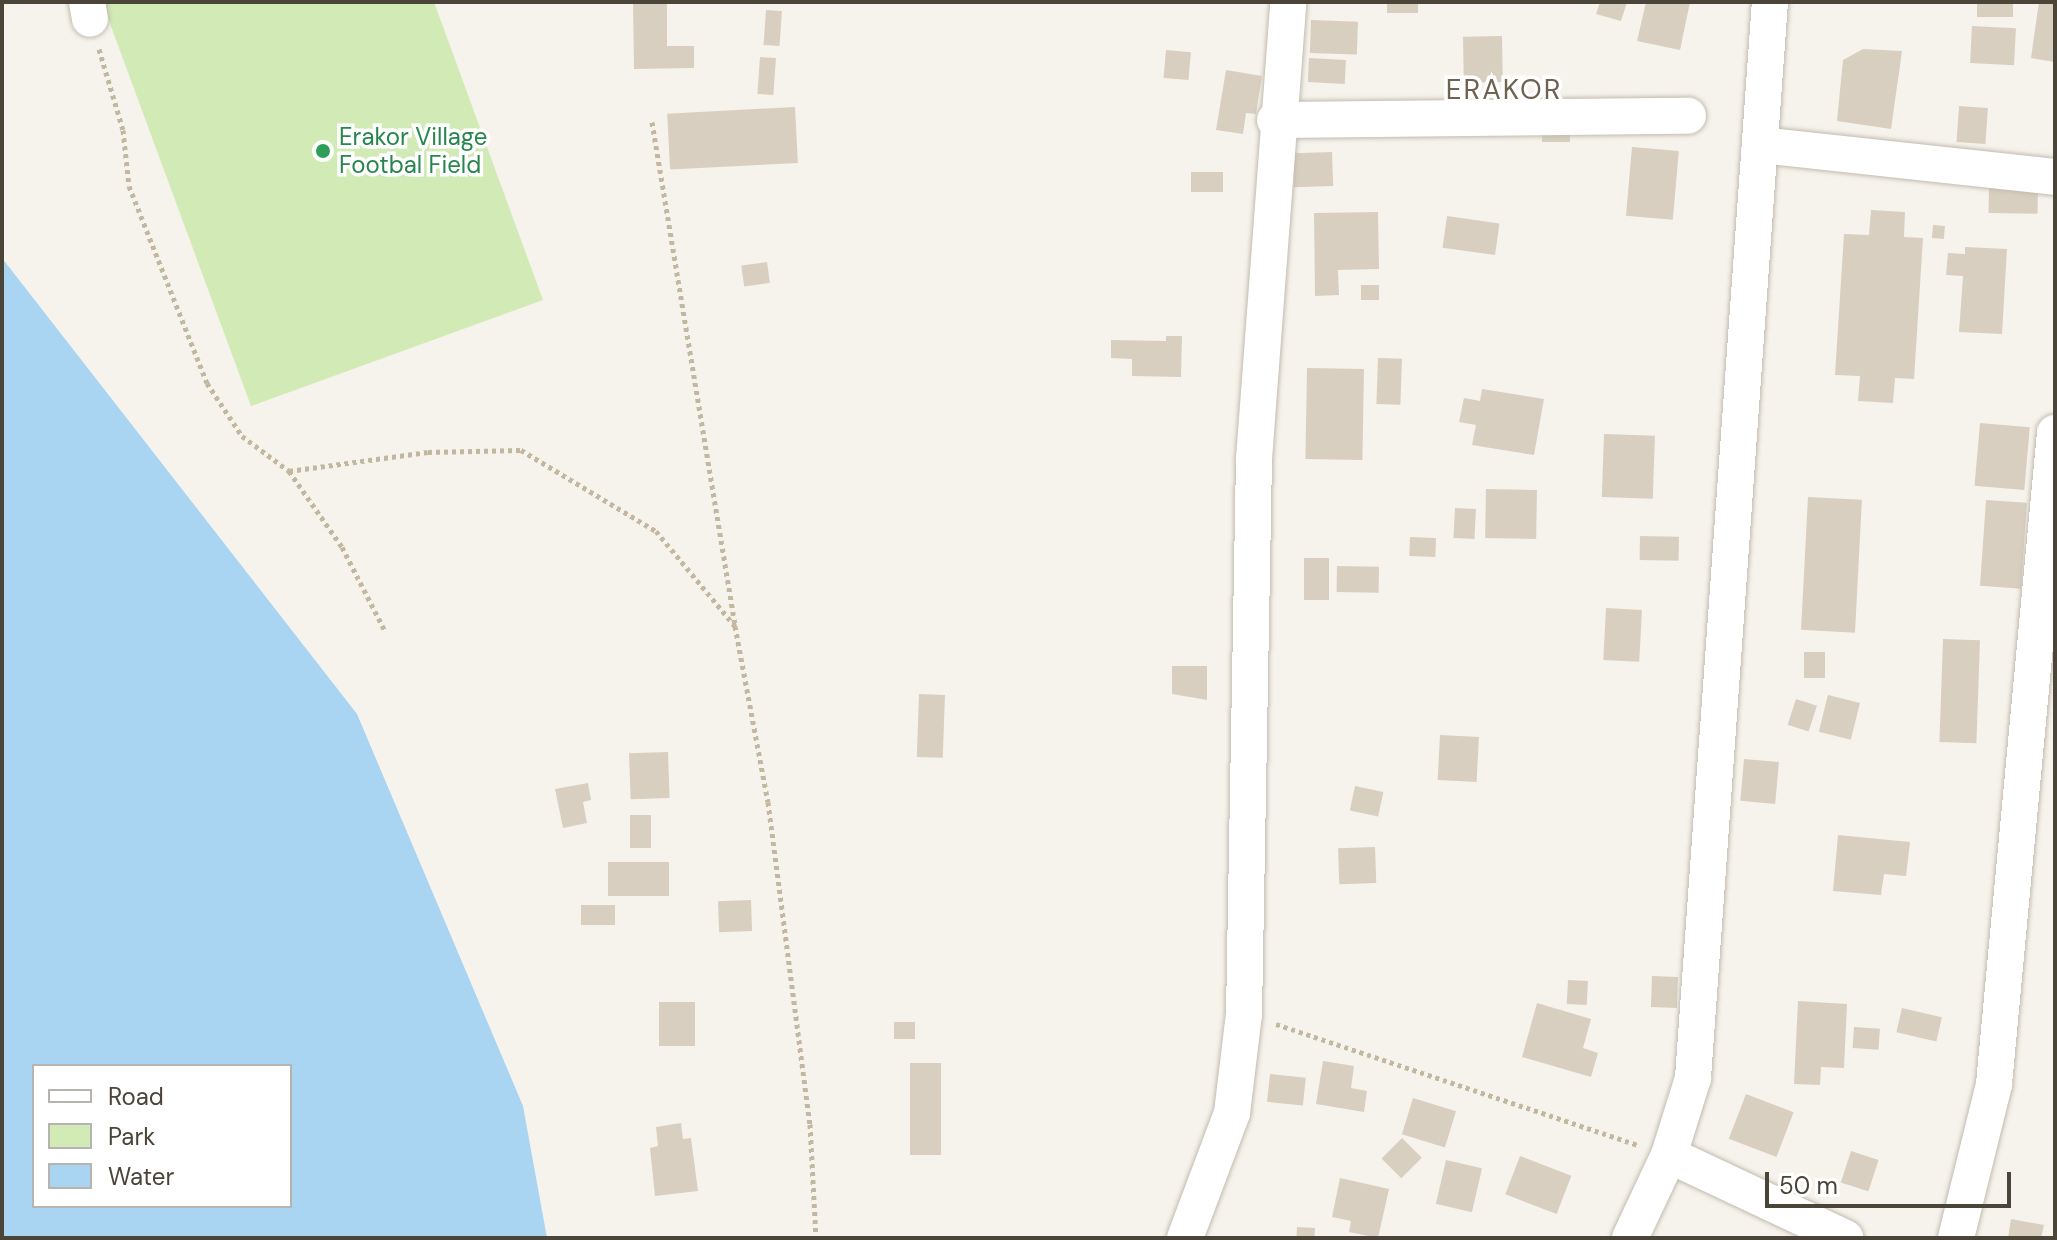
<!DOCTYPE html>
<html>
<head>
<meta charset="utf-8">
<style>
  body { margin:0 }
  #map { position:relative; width:2057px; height:1240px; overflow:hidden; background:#f6f3ec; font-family:"DM Sans",sans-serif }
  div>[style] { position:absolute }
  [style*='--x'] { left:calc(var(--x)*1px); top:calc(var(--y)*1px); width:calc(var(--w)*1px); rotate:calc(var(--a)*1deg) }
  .green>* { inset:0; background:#d2eab5 }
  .water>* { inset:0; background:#a9d4f2 }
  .building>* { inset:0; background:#d8cfc1; transform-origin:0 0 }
  .path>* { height:5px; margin-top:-2.5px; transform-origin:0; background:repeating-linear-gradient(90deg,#c4b79f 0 4px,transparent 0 8px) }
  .roads { filter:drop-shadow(0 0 2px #c2bbae) drop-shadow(0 0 2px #c2bbae) }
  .minor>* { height:36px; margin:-18px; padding:0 18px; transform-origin:18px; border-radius:18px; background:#fff }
  .dots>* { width:22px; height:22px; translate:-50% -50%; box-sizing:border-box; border:4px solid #fff; border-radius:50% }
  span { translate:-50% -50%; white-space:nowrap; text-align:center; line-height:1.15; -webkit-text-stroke:7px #fff; paint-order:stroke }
  .leisure-label { font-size:24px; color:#27864d }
  .left { translate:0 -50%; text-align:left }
  .quarter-label { font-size:28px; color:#6e6250; letter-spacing:2px }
  .frame { position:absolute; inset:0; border:4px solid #4b4439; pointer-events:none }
  .legend { position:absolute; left:32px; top:1064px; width:260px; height:144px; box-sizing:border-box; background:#fff; border:2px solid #b7b4b0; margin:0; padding:10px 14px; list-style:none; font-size:24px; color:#4b4439 }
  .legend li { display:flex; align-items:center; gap:16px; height:40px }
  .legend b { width:40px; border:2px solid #b7b4b0 }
  .scale { position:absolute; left:1765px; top:1172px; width:246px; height:36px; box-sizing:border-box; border:4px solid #4b4439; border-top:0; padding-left:10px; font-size:24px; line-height:28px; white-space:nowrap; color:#4b4439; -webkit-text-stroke:6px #fff; paint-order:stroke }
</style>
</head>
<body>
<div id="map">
  <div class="green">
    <div style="clip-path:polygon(102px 2px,434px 2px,543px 300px,251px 406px)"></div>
  </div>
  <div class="water">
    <div style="clip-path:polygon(evenodd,2px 258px,357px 714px,523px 1106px,547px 1238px,2px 1238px,2px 258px,34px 1066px,290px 1066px,290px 1206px,34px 1206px,34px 1066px)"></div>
  </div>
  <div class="building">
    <div style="clip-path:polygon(633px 2px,667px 2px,667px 46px,694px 46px,694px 68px,634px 69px)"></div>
    <div style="left:1387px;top:2px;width:31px;height:11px"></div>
    <div style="clip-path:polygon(1600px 2px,1627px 2px,1621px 21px,1596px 14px)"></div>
    <div style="clip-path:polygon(1646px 2px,1690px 2px,1680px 50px,1637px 41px)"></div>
    <div style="left:1977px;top:2px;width:36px;height:15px"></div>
    <div style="clip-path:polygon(2039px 2px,2055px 2px,2055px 62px,2031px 58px)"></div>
    <div style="left:766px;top:10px;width:16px;height:35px;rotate:4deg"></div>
    <div style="left:1311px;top:20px;width:47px;height:33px;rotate:2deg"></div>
    <div style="left:1972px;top:26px;width:44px;height:37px;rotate:3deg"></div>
    <div style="left:1502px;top:36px;width:46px;height:39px;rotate:89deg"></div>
    <div style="clip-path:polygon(1863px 49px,1902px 51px,1891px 129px,1837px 121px,1843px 60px)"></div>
    <div style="left:1166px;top:50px;width:25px;height:28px;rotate:5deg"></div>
    <div style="left:760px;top:57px;width:16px;height:37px;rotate:4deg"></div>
    <div style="left:1309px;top:58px;width:37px;height:24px;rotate:3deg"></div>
    <div style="clip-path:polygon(1226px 70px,1262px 76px,1256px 114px,1246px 113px,1243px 134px,1216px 130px)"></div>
    <div style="left:1959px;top:106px;width:29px;height:36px;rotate:4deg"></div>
    <div style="left:795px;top:107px;width:56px;height:128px;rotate:87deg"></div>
    <div style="left:1542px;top:126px;width:28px;height:16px"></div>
    <div style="left:1632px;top:147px;width:47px;height:69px;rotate:5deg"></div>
    <div style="left:1332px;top:152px;width:34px;height:39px;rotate:88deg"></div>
    <div style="left:1191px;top:172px;width:32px;height:20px"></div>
    <div style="left:1989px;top:185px;width:49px;height:28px;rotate:1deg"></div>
    <div style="clip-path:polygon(1871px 210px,1905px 212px,1904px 237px,1923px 238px,1914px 379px,1895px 378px,1893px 403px,1858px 401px,1860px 376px,1835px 375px,1844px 234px,1869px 235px)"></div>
    <div style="clip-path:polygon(1378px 212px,1379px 269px,1338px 270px,1339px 295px,1315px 296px,1314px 213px)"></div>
    <div style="left:1447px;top:216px;width:53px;height:32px;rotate:8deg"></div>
    <div style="left:1933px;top:225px;width:12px;height:13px;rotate:5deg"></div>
    <div style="clip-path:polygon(1965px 247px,2007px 249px,2002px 334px,1959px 332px,1963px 276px,1946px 275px,1948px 253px,1965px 254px)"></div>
    <div style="left:767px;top:262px;width:21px;height:26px;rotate:82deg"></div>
    <div style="left:1361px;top:285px;width:18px;height:15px"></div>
    <div style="clip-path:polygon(1166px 336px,1182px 336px,1181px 377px,1132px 376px,1132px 359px,1111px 358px,1111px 340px,1166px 341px)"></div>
    <div style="left:1378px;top:358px;width:24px;height:46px;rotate:2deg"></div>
    <div style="left:1307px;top:368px;width:57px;height:91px;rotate:1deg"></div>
    <div style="clip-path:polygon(1482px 389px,1544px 399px,1534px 455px,1472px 445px,1476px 425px,1459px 422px,1464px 398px,1480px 401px)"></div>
    <div style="left:1980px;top:423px;width:50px;height:63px;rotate:5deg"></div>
    <div style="left:1604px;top:434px;width:51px;height:63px;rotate:2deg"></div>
    <div style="left:1486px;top:489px;width:51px;height:49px;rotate:1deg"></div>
    <div style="left:1808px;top:497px;width:54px;height:133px;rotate:3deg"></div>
    <div style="left:1986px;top:500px;width:41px;height:86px;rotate:4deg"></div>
    <div style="left:1455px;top:508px;width:21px;height:30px;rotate:3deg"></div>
    <div style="left:1640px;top:536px;width:39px;height:24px;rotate:1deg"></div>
    <div style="left:1410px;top:537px;width:26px;height:19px;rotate:2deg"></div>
    <div style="left:1304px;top:558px;width:25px;height:42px"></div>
    <div style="left:1337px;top:566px;width:42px;height:26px;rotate:1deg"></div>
    <div style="left:1606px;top:608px;width:36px;height:52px;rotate:3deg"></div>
    <div style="left:1943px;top:639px;width:37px;height:103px;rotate:2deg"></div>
    <div style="left:1804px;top:652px;width:21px;height:26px"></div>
    <div style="clip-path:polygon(1172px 666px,1207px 666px,1207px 700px,1172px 694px)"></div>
    <div style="left:919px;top:694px;width:26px;height:63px;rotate:2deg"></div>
    <div style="left:1828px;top:695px;width:33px;height:38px;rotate:14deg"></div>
    <div style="left:1796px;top:699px;width:22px;height:27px;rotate:18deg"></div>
    <div style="left:1440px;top:735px;width:39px;height:45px;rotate:3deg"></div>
    <div style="left:668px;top:752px;width:46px;height:39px;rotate:88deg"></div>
    <div style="left:1744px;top:759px;width:35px;height:42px;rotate:5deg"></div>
    <div style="clip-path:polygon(588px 783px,591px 800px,583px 802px,587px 823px,563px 828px,555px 789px)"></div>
    <div style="left:1355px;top:786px;width:29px;height:25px;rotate:12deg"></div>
    <div style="left:630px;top:815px;width:21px;height:33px"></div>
    <div style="clip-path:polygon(1838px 835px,1910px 842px,1906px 876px,1884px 874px,1881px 895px,1833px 891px)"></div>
    <div style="left:1375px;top:847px;width:36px;height:37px;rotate:88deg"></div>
    <div style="left:669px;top:862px;width:34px;height:61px;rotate:90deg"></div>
    <div style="left:751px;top:900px;width:31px;height:33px;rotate:88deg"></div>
    <div style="left:615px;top:905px;width:20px;height:34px;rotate:90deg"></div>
    <div style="left:1652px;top:976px;width:26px;height:31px;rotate:2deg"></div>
    <div style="left:1568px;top:980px;width:20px;height:24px;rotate:3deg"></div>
    <div style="clip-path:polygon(1798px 1001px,1847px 1004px,1844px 1068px,1821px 1067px,1820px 1085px,1794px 1084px)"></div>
    <div style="left:659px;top:1002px;width:36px;height:44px"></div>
    <div style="clip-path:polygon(1537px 1003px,1591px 1019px,1583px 1048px,1598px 1053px,1591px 1077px,1522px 1057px)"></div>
    <div style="left:1902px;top:1008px;width:41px;height:25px;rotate:13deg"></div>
    <div style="left:894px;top:1022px;width:21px;height:17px"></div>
    <div style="left:1854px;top:1027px;width:26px;height:21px;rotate:4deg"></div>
    <div style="clip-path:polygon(1323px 1061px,1354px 1066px,1351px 1088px,1367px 1091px,1364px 1112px,1316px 1104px)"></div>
    <div style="left:910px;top:1063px;width:31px;height:92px"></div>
    <div style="left:1270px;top:1074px;width:36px;height:28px;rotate:6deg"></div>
    <div style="left:1746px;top:1094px;width:51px;height:48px;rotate:21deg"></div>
    <div style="left:1413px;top:1098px;width:45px;height:38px;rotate:17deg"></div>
    <div style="clip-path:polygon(681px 1123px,683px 1139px,691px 1138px,698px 1191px,655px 1196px,650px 1148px,658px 1146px,656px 1127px)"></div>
    <div style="left:1402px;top:1138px;width:28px;height:29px;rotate:45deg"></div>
    <div style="left:1851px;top:1151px;width:29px;height:33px;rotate:18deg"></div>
    <div style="left:1520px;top:1156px;width:55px;height:41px;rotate:21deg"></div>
    <div style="left:1446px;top:1160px;width:37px;height:45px;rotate:13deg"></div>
    <div style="clip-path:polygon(1340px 1178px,1389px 1189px,1378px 1238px,1349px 1232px,1351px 1221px,1332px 1217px)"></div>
    <div style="clip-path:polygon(2011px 1219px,2044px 1225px,2041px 1238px,2008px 1238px)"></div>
    <div style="left:1297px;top:1227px;width:18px;height:11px;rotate:3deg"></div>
  </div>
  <div class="path">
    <div style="--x:99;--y:49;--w:84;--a:73.5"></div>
    <div style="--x:123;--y:130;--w:56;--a:83.9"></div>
    <div style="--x:129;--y:186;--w:212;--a:68.4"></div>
    <div style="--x:207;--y:383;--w:64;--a:56.6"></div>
    <div style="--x:242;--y:436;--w:59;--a:36.7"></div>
    <div style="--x:289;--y:471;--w:140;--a:-7.8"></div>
    <div style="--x:428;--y:452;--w:93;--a:-1.2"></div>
    <div style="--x:521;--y:450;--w:157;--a:31"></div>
    <div style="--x:656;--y:531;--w:124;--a:50.3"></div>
    <div style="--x:735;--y:626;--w:179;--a:79.4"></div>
    <div style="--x:768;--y:802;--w:325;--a:82.6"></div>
    <div style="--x:810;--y:1124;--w:114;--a:87"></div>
    <div style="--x:652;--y:122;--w:510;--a:80.63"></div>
    <div style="--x:289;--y:471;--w:93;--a:55.1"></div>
    <div style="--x:342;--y:547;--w:94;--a:62.9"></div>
    <div style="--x:1276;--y:1024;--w:382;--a:18.5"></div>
  </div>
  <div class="roads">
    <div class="minor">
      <div style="--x:87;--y:2;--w:17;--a:80"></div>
      <div style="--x:1275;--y:120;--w:413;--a:-0.6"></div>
      <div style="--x:1761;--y:145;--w:296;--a:6.2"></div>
      <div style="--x:1669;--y:1155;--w:195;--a:25.2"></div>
      <div style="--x:1185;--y:1238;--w:134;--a:-69.4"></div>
      <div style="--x:1232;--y:1113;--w:100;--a:-83.1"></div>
      <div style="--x:1244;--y:1014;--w:555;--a:-88.97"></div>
      <div style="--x:1254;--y:459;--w:458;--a:-85.7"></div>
      <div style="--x:1630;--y:1238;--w:92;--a:-64.8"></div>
      <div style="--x:1669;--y:1155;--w:81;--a:-72.7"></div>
      <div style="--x:1693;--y:1078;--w:1079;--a:-85.91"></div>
      <div style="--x:1956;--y:1238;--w:159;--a:-76.1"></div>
      <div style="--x:1994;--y:1084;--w:654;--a:-84.65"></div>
    </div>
  </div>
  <div class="dots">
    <div style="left:323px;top:151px;background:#2e9e5b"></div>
  </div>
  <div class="leisure-label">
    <span class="left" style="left:339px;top:151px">Erakor Village<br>Footbal Field</span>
  </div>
  <div class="quarter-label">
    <span style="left:1504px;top:90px">ERAKOR</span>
  </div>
  <div class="frame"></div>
  <ul class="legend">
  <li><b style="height:10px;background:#fff"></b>Road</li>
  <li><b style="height:22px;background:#d2eab5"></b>Park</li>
  <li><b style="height:22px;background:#a9d4f2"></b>Water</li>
  </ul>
  <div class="scale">50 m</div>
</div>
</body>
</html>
